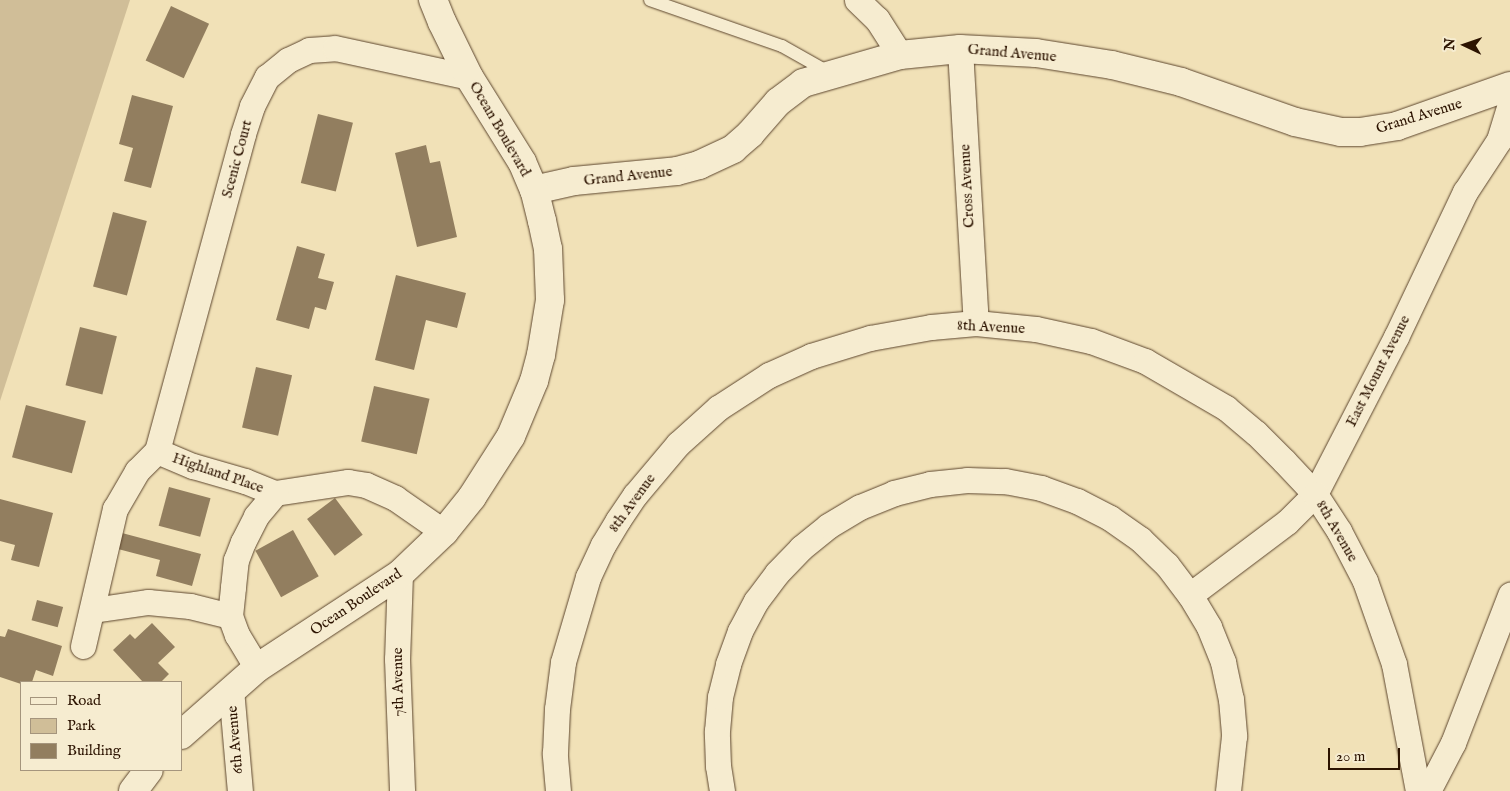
<!DOCTYPE html>
<html>
<head>
<meta charset="utf-8">
<style>
  body { margin:0 }
  #map { position:relative; width:1510px; height:791px; overflow:hidden; background:#f1e1b7; font-family:"IM FELL English",serif }
  div>[style] { position:absolute }
  [style*='--x'] { left:calc(var(--x)*1px); top:calc(var(--y)*1px); width:calc(var(--w)*1px); rotate:calc(var(--a)*1deg) }
  .green>* { inset:0; background:#d0be98 }
  .building>* { inset:0; background:#927e5f; transform-origin:0 0 }
  .roads { filter:drop-shadow(0 0 1px #5d462e) drop-shadow(0 0 1px #5d462e) }
  .service>* { height:12px; margin:-6px; padding:0 6px; transform-origin:6px; border-radius:6px; background:#f6ecd0 }
  .minor>* { height:25px; margin:-12.5px; padding:0 12.5px; transform-origin:12.5px; border-radius:12.5px; background:#f6ecd0 }
  .tertiary>* { height:28px; margin:-14px; padding:0 14px; transform-origin:14px; border-radius:14px; background:#f6ecd0 }
  span { translate:-50% -50%; white-space:nowrap; text-align:center; line-height:1.15; -webkit-text-stroke:5px #f6ecd0; paint-order:stroke }
  .street-label { font-size:15px; color:#2c1300 }
  .legend { position:absolute; left:20px; top:681px; width:162px; height:90px; box-sizing:border-box; background:#f6ecd0; border:1px solid #a5957d; margin:0; padding:6px 9px; list-style:none; font-size:15px; color:#2c1300 }
  .legend li { display:flex; align-items:center; gap:10px; height:25px }
  .legend b { width:25px; border:1px solid #a5957d }
  .north { position:absolute; left:1440px; top:20px; width:50px; height:50px; -webkit-text-stroke:4px #f6ecd0; paint-order:stroke; rotate:273deg; font-size:14px; font-weight:700; line-height:20px; text-align:center; color:#2c1300 }
  .north::after { content:''; display:block; margin:auto; width:18px; height:22px; background:#2c1300; clip-path:polygon(50% 0,100% 100%,50% 72%,0 100%) }
  .scale { position:absolute; left:1328px; top:748px; width:72px; height:22px; box-sizing:border-box; border:2px solid #2c1300; border-top:0; padding-left:6px; font-size:15px; line-height:18px; white-space:nowrap; color:#2c1300; -webkit-text-stroke:4px #f6ecd0; paint-order:stroke }
</style>
</head>
<body>
<div id="map">
  <div class="green">
    <div style="clip-path:polygon(0 0,130px 0,0 401px)"></div>
  </div>
  <div class="building">
    <div style="left:171px;top:6px;width:42px;height:60px;rotate:25deg"></div>
    <div style="clip-path:polygon(132px 95px,173px 106px,151px 188px,124px 181px,133px 148px,119px 144px)"></div>
    <div style="left:318px;top:114px;width:36px;height:71px;rotate:14deg"></div>
    <div style="clip-path:polygon(426px 145px,430px 163px,440px 161px,457px 237px,417px 247px,395px 153px)"></div>
    <div style="left:113px;top:212px;width:35px;height:77px;rotate:15deg"></div>
    <div style="clip-path:polygon(297px 246px,325px 254px,318px 278px,334px 282px,326px 310px,315px 307px,309px 329px,276px 320px)"></div>
    <div style="clip-path:polygon(396px 275px,466px 293px,457px 328px,426px 320px,414px 370px,375px 360px)"></div>
    <div style="left:80px;top:327px;width:38px;height:60px;rotate:14deg"></div>
    <div style="left:256px;top:367px;width:37px;height:62px;rotate:13deg"></div>
    <div style="left:374px;top:386px;width:57px;height:57px;rotate:13deg"></div>
    <div style="left:26px;top:405px;width:62px;height:54px;rotate:15deg"></div>
    <div style="left:169px;top:487px;width:43px;height:40px;rotate:15deg"></div>
    <div style="left:335px;top:498px;width:46px;height:35px;rotate:53deg"></div>
    <div style="clip-path:polygon(0 499px,53px 513px,39px 567px,11px 560px,15px 545px,0 541px)"></div>
    <div style="left:293px;top:530px;width:53px;height:43px;rotate:61deg"></div>
    <div style="clip-path:polygon(122px 533px,201px 554px,192px 586px,156px 576px,160px 560px,118px 549px)"></div>
    <div style="left:37px;top:600px;width:27px;height:21px;rotate:15deg"></div>
    <div style="clip-path:polygon(152px 623px,175px 647px,158px 663px,169px 674px,161px 682px,143px 682px,113px 650px,130px 634px,135px 639px)"></div>
    <div style="clip-path:polygon(8px 629px,62px 646px,53px 676px,36px 670px,32px 682px,21px 684px,0 677px,0 636px,5px 637px)"></div>
  </div>
  <div class="roads">
    <div class="service">
      <div style="--x:650;--y:0;--w:140;--a:19.2"></div>
      <div style="--x:782;--y:46;--w:55;--a:29.4"></div>
    </div>
    <div class="minor">
      <div style="--x:857;--y:0;--w:28;--a:44"></div>
      <div style="--x:877;--y:19;--w:43;--a:57.4"></div>
      <div style="--x:960;--y:49;--w:274;--a:86.7"></div>
      <div style="--x:157;--y:451;--w:328;--a:-74.8"></div>
      <div style="--x:243;--y:134;--w:29;--a:-72"></div>
      <div style="--x:252;--y:106;--w:33;--a:-63"></div>
      <div style="--x:267;--y:77;--w:27;--a:-39"></div>
      <div style="--x:288;--y:60;--w:23;--a:-25"></div>
      <div style="--x:309;--y:50;--w:26;--a:-4"></div>
      <div style="--x:335;--y:48;--w:137;--a:12.2"></div>
      <div style="--x:157;--y:451;--w:39;--a:23"></div>
      <div style="--x:193;--y:466;--w:54;--a:16.1"></div>
      <div style="--x:245;--y:481;--w:32;--a:22"></div>
      <div style="--x:275;--y:493;--w:74;--a:-8.6"></div>
      <div style="--x:348;--y:482;--w:18;--a:9"></div>
      <div style="--x:366;--y:485;--w:32;--a:24"></div>
      <div style="--x:395;--y:498;--w:60;--a:34.8"></div>
      <div style="--x:400;--y:574;--w:85;--a:92"></div>
      <div style="--x:397;--y:659;--w:132;--a:87.8"></div>
      <div style="--x:1190;--y:595;--w:121;--a:-37"></div>
      <div style="--x:1287;--y:522;--w:40;--a:-45"></div>
      <div style="--x:1315;--y:494;--w:177;--a:-62.7"></div>
      <div style="--x:1396;--y:337;--w:161;--a:-64.6"></div>
      <div style="--x:1465;--y:192;--w:62;--a:-56.8"></div>
      <div style="--x:1499;--y:140;--w:38;--a:-73"></div>
      <div style="--x:93;--y:610;--w:56;--a:-8.3"></div>
      <div style="--x:148;--y:602;--w:42;--a:5.4"></div>
      <div style="--x:190;--y:606;--w:41;--a:14"></div>
      <div style="--x:83;--y:646;--w:141;--a:-76.9"></div>
      <div style="--x:115;--y:509;--w:44;--a:-59.9"></div>
      <div style="--x:137;--y:471;--w:28;--a:-45"></div>
      <div style="--x:257;--y:668;--w:39;--a:-121"></div>
      <div style="--x:237;--y:635;--w:20;--a:-110"></div>
      <div style="--x:230;--y:616;--w:29;--a:-84"></div>
      <div style="--x:233;--y:587;--w:27;--a:-84"></div>
      <div style="--x:236;--y:560;--w:19;--a:-69"></div>
      <div style="--x:243;--y:542;--w:29;--a:-63"></div>
      <div style="--x:256;--y:516;--w:30;--a:-50"></div>
      <div style="--x:231;--y:689;--w:102;--a:85"></div>
      <div style="--x:558;--y:791;--w:38;--a:-95"></div>
      <div style="--x:555;--y:753;--w:44;--a:-87.4"></div>
      <div style="--x:557;--y:709;--w:47;--a:-82.7"></div>
      <div style="--x:563;--y:662;--w:89;--a:-73.6"></div>
      <div style="--x:588;--y:577;--w:35;--a:-65"></div>
      <div style="--x:603;--y:545;--w:29;--a:-59"></div>
      <div style="--x:618;--y:520;--w:30;--a:-56"></div>
      <div style="--x:635;--y:495;--w:67;--a:-49.9"></div>
      <div style="--x:678;--y:444;--w:54;--a:-42"></div>
      <div style="--x:718;--y:408;--w:61;--a:-32.9"></div>
      <div style="--x:769;--y:375;--w:46;--a:-24.3"></div>
      <div style="--x:811;--y:356;--w:62;--a:-17"></div>
      <div style="--x:870;--y:338;--w:62;--a:-10.2"></div>
      <div style="--x:931;--y:327;--w:45;--a:-5.1"></div>
      <div style="--x:976;--y:323;--w:60;--a:5.7"></div>
      <div style="--x:1036;--y:329;--w:56;--a:12.3"></div>
      <div style="--x:1091;--y:341;--w:58;--a:20.3"></div>
      <div style="--x:1145;--y:361;--w:94;--a:30.1"></div>
      <div style="--x:1226;--y:408;--w:39;--a:40"></div>
      <div style="--x:1256;--y:433;--w:40;--a:45"></div>
      <div style="--x:1284;--y:461;--w:45;--a:46.8"></div>
      <div style="--x:1315;--y:494;--w:44;--a:57"></div>
      <div style="--x:1339;--y:531;--w:56;--a:62.5"></div>
      <div style="--x:1365;--y:581;--w:88;--a:70.7"></div>
      <div style="--x:1394;--y:664;--w:129;--a:79.3"></div>
      <div style="--x:722;--y:791;--w:25;--a:-99"></div>
      <div style="--x:718;--y:766;--w:35;--a:-92"></div>
      <div style="--x:717;--y:731;--w:34;--a:-85"></div>
      <div style="--x:720;--y:697;--w:34;--a:-76"></div>
      <div style="--x:728;--y:664;--w:35;--a:-70"></div>
      <div style="--x:740;--y:631;--w:34;--a:-62"></div>
      <div style="--x:756;--y:601;--w:35;--a:-53"></div>
      <div style="--x:777;--y:573;--w:35;--a:-46"></div>
      <div style="--x:801;--y:548;--w:35;--a:-39"></div>
      <div style="--x:828;--y:526;--w:37;--a:-31"></div>
      <div style="--x:860;--y:507;--w:37;--a:-22"></div>
      <div style="--x:894;--y:493;--w:37;--a:-14"></div>
      <div style="--x:930;--y:484;--w:37;--a:-6"></div>
      <div style="--x:967;--y:480;--w:38;--a:2"></div>
      <div style="--x:1005;--y:481;--w:37;--a:11"></div>
      <div style="--x:1041;--y:488;--w:38;--a:20"></div>
      <div style="--x:1077;--y:501;--w:37;--a:27"></div>
      <div style="--x:1110;--y:518;--w:37;--a:35"></div>
      <div style="--x:1140;--y:539;--w:37;--a:44"></div>
      <div style="--x:1167;--y:565;--w:38;--a:53"></div>
      <div style="--x:1190;--y:595;--w:37;--a:59"></div>
      <div style="--x:1209;--y:627;--w:38;--a:68"></div>
      <div style="--x:1223;--y:662;--w:38;--a:78"></div>
      <div style="--x:1231;--y:699;--w:37;--a:85"></div>
      <div style="--x:1234;--y:736;--w:55;--a:96.2"></div>
      <div style="--x:1428;--y:791;--w:54;--a:-62.5"></div>
      <div style="--x:1453;--y:743;--w:159;--a:-68.9"></div>
    </div>
    <div class="tertiary">
      <div style="--x:534;--y:190;--w:41;--a:-12.7"></div>
      <div style="--x:574;--y:181;--w:103;--a:-5.5"></div>
      <div style="--x:677;--y:171;--w:23;--a:-15"></div>
      <div style="--x:699;--y:165;--w:38;--a:-25"></div>
      <div style="--x:733;--y:149;--w:23;--a:-41"></div>
      <div style="--x:750;--y:134;--w:43;--a:-48.8"></div>
      <div style="--x:778;--y:102;--w:31;--a:-37"></div>
      <div style="--x:803;--y:83;--w:101;--a:-16.1"></div>
      <div style="--x:900;--y:55;--w:60;--a:-5.7"></div>
      <div style="--x:960;--y:49;--w:76;--a:3"></div>
      <div style="--x:1036;--y:53;--w:77;--a:9"></div>
      <div style="--x:1112;--y:65;--w:71;--a:13.8"></div>
      <div style="--x:1181;--y:82;--w:121;--a:19.3"></div>
      <div style="--x:1295;--y:122;--w:47;--a:12.3"></div>
      <div style="--x:1341;--y:132;--w:19;--a:0"></div>
      <div style="--x:1360;--y:132;--w:37;--a:-9"></div>
      <div style="--x:1397;--y:126;--w:120;--a:-19.5"></div>
      <div style="--x:181;--y:735;--w:101;--a:-41.4"></div>
      <div style="--x:257;--y:668;--w:171;--a:-33.3"></div>
      <div style="--x:400;--y:574;--w:61;--a:-43.7"></div>
      <div style="--x:444;--y:532;--w:45;--a:-51.3"></div>
      <div style="--x:472;--y:497;--w:72;--a:-57.4"></div>
      <div style="--x:511;--y:436;--w:60;--a:-67.3"></div>
      <div style="--x:534;--y:381;--w:27;--a:-75"></div>
      <div style="--x:541;--y:355;--w:56;--a:-80.7"></div>
      <div style="--x:550;--y:300;--w:51;--a:-92.2"></div>
      <div style="--x:548;--y:249;--w:29;--a:-102"></div>
      <div style="--x:542;--y:221;--w:32;--a:-104"></div>
      <div style="--x:534;--y:190;--w:30;--a:-113"></div>
      <div style="--x:522;--y:162;--w:100;--a:-121.9"></div>
      <div style="--x:469;--y:77;--w:61;--a:-116.1"></div>
      <div style="--x:442;--y:22;--w:24;--a:-112"></div>
      <div style="--x:133;--y:791;--w:26;--a:-53"></div>
    </div>
  </div>
  <div class="street-label">
    <span style="left:1012px;top:53px;rotate:5deg">Grand Avenue</span>
    <span style="left:1419px;top:116px;rotate:-17deg">Grand Avenue</span>
    <span style="left:500px;top:129px;rotate:60deg">Ocean Boulevard</span>
    <span style="left:237px;top:159px;rotate:-75deg">Scenic Court</span>
    <span style="left:628px;top:176px;rotate:-6deg">Grand Avenue</span>
    <span style="left:967px;top:186px;rotate:-93deg">Cross Avenue</span>
    <span style="left:991px;top:327px;rotate:3deg">8th Avenue</span>
    <span style="left:1378px;top:371px;rotate:-63deg">East Mount Avenue</span>
    <span style="left:218px;top:473px;rotate:19deg">Highland Place</span>
    <span style="left:632px;top:503px;rotate:-54deg">8th Avenue</span>
    <span style="left:1337px;top:531px;rotate:60deg">8th Avenue</span>
    <span style="left:356px;top:602px;rotate:-34deg">Ocean Boulevard</span>
    <span style="left:398px;top:682px;rotate:-91deg">7th Avenue</span>
    <span style="left:235px;top:740px;rotate:-95deg">6th Avenue</span>
  </div>
  <ul class="legend">
  <li><b style="height:6px;background:#f6ecd0"></b>Road</li>
  <li><b style="height:14px;background:#d0be98"></b>Park</li>
  <li><b style="height:14px;background:#927e5f"></b>Building</li>
  </ul>
  <div class="north">N</div>
  <div class="scale">20 m</div>
</div>
</body>
</html>
